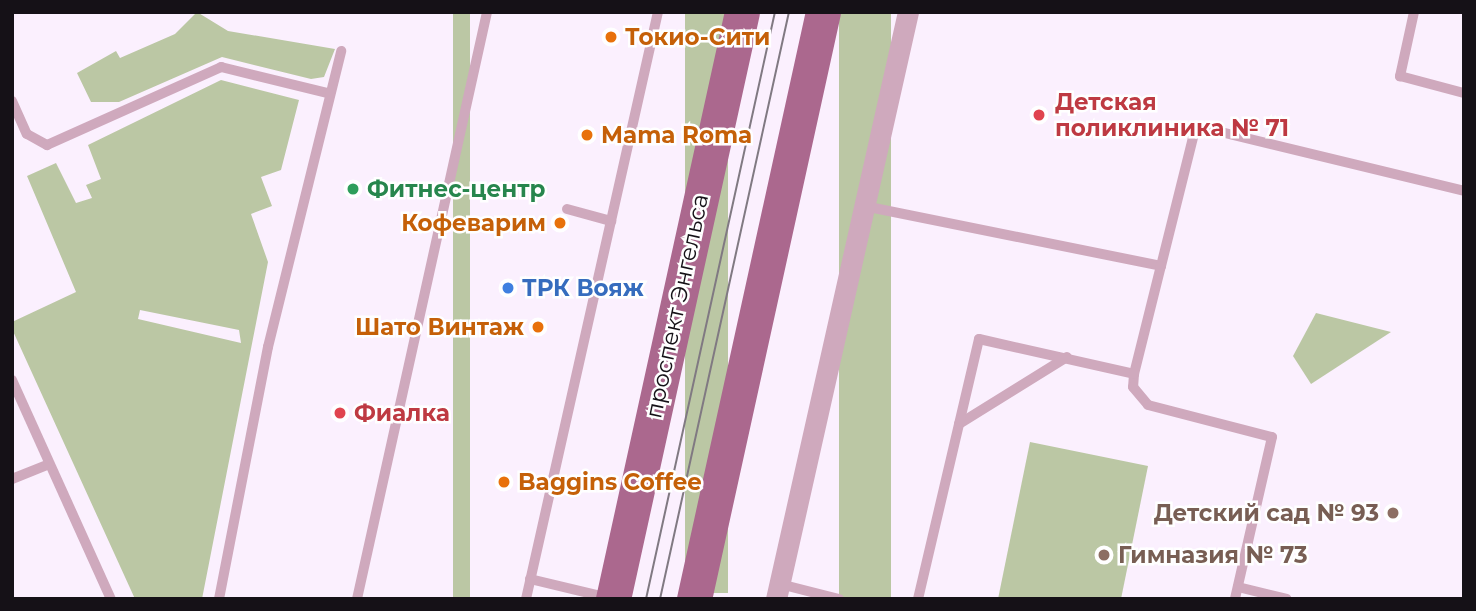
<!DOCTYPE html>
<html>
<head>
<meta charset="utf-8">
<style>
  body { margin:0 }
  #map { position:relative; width:1476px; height:611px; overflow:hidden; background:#fbf0fe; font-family:Montserrat,sans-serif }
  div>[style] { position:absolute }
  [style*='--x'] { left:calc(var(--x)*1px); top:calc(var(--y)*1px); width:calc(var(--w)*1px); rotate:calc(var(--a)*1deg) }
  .green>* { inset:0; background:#bbc7a4; transform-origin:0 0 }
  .service>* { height:10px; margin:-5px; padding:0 5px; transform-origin:5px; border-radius:5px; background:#cfa9bd }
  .minor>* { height:21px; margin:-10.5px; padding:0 10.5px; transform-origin:10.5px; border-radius:10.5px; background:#cfa9bd }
  .primary>* { height:35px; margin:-17.5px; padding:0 17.5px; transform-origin:17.5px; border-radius:17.5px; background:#ab688e }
  .tram>* { height:2px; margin:-1px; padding:0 1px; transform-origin:1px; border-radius:1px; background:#807982 }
  .dots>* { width:19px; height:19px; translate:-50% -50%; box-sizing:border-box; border:4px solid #fff; border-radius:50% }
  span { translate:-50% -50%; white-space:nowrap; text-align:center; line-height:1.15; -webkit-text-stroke:5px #fff; paint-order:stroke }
  .food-label { font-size:23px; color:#c56008; font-weight:700 }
  .left { translate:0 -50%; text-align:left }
  .right { translate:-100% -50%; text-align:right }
  .health-label { font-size:23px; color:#be3a42; font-weight:700 }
  .leisure-label { font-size:23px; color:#27864d; font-weight:700 }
  .shop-label { font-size:23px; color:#366cbe; font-weight:700 }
  .street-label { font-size:23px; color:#151117 }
  .education-label { font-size:23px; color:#785e54; font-weight:700 }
  .frame { position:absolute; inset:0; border:14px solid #151117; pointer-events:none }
</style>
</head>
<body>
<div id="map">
  <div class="green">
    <div style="clip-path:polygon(197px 12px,228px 31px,335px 49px,324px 77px,311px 79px,222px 57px,119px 102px,91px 102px,77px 73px,116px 51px,120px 58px,175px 34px)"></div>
    <div style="left:453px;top:12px;width:17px;height:601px"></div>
    <div style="left:685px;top:12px;width:43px;height:581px"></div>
    <div style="left:839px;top:12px;width:52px;height:601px"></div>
    <div style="clip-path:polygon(evenodd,221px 80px,299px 100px,281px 170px,261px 177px,272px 206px,251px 214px,268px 262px,202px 599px,135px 599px,12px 329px,12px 322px,76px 292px,27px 176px,56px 163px,76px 203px,92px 198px,86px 185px,101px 179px,88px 145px,221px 80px,140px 310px,239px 330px,241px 343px,138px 319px,140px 310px)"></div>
    <div style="clip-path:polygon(1316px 313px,1391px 332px,1311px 384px,1293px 356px)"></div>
    <div style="clip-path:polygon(1030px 442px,1148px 466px,1121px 599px,998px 599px)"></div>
  </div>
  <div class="service">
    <div style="--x:1414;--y:12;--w:66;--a:102.3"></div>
    <div style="--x:1400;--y:76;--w:66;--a:14.9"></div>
    <div style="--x:12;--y:101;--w:36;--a:66"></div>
    <div style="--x:27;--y:134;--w:23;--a:29"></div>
    <div style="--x:47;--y:145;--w:191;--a:-24.1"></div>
    <div style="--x:221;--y:67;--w:110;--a:13.7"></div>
    <div style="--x:864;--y:206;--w:303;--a:11.4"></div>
    <div style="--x:1161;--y:266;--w:144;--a:-76"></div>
    <div style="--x:1196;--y:126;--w:276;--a:13.6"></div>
    <div style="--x:567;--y:209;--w:46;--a:15.3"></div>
    <div style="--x:1134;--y:374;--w:13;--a:94"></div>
    <div style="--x:1133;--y:387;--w:23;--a:50"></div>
    <div style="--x:1148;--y:405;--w:128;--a:14.5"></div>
    <div style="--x:1272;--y:437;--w:166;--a:102.9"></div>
    <div style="--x:12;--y:380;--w:240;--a:65.7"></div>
    <div style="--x:959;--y:424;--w:127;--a:-31.8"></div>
    <div style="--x:12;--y:479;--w:40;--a:-22"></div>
    <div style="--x:530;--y:579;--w:81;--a:13.5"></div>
    <div style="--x:780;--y:584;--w:61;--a:14.3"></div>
    <div style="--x:1238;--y:587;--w:50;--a:13.8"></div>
    <div style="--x:219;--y:599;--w:257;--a:-79"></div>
    <div style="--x:268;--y:347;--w:305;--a:-76.1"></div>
    <div style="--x:357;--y:599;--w:601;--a:-77.51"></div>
    <div style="--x:526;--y:599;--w:602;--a:-77.33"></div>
    <div style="--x:918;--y:599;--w:267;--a:-76.8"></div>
    <div style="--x:979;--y:339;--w:159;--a:12.7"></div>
    <div style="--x:1134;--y:374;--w:111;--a:-76"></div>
  </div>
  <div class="minor">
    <div style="--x:776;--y:599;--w:602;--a:-77.33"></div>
  </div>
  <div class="primary">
    <div style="--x:613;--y:599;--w:601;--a:-77.61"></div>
    <div style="--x:694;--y:599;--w:601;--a:-77.61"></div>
  </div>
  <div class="tram">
    <div style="--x:646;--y:599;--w:601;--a:-77.61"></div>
    <div style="--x:660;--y:599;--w:601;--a:-77.61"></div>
  </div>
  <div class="dots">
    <div style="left:611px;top:37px;background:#e8710a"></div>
    <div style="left:1039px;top:115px;background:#e0444e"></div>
    <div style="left:587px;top:135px;background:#e8710a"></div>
    <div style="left:353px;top:189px;background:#2e9e5b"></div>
    <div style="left:560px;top:223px;background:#e8710a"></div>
    <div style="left:508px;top:288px;background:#3f7fe0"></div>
    <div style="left:538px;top:327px;background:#e8710a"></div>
    <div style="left:340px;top:413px;background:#e0444e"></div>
    <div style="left:504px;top:482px;background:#e8710a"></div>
    <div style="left:1393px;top:513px;background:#8d6e63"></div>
    <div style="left:1104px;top:555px;background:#8d6e63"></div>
  </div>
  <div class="food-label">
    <span class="left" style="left:625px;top:37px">Токио-Сити</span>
    <span class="left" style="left:601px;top:135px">Mama Roma</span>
    <span class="right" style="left:546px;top:223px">Кофеварим</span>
    <span class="right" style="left:524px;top:327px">Шато Винтаж</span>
    <span class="left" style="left:518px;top:482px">Baggins Coffee</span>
  </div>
  <div class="health-label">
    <span class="left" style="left:1055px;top:115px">Детская<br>поликлиника № 71</span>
    <span class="left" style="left:354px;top:413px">Фиалка</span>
  </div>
  <div class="leisure-label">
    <span class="left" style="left:367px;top:189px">Фитнес-центр</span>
  </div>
  <div class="shop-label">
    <span class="left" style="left:522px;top:288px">ТРК Вояж</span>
  </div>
  <div class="street-label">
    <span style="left:677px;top:306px;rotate:-78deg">проспект Энгельса</span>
  </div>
  <div class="education-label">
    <span class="right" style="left:1379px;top:513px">Детский сад № 93</span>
    <span class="left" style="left:1118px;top:555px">Гимназия № 73</span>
  </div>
  <div class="frame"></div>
</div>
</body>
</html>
